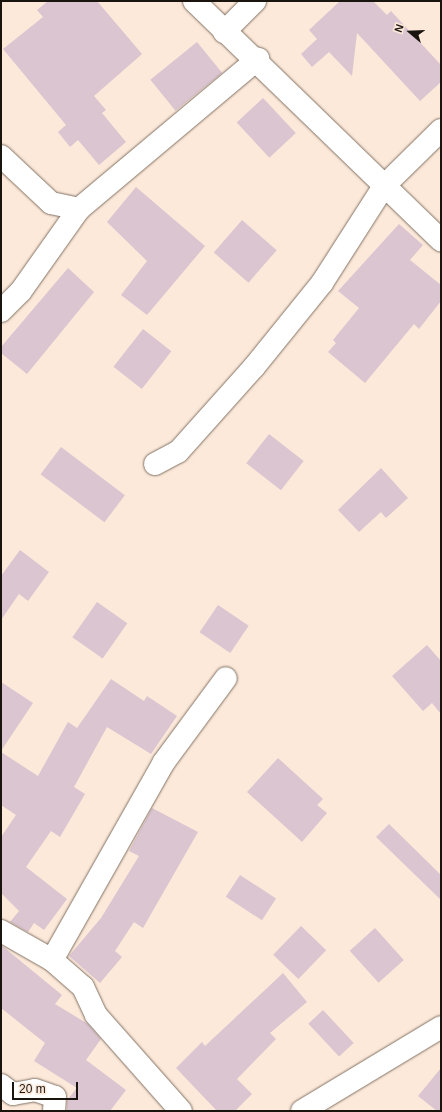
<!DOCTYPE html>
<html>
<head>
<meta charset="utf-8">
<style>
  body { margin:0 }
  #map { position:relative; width:442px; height:1112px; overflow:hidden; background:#fce9da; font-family:Arial,sans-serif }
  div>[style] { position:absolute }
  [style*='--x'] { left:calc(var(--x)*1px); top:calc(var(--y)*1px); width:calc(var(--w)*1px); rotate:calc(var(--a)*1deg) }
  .building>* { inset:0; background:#dac5d1; transform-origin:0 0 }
  .roads { filter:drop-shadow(0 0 1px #827264) drop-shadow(0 0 1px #827264) }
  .minor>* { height:22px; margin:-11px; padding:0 11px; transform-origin:11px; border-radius:11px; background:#fff }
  span { translate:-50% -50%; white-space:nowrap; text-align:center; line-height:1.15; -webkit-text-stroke:4px #fce9da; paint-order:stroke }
  .frame { position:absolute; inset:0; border:2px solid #1a140f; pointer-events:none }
  .north { position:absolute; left:390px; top:12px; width:40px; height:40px; -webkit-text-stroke:3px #fce9da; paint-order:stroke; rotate:289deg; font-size:11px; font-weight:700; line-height:16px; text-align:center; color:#1a140f }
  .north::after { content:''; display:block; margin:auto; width:14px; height:18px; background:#1a140f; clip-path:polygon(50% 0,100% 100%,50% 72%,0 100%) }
  .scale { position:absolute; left:12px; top:1082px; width:66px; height:18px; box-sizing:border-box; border:2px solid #1a140f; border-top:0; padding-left:5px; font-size:12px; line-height:14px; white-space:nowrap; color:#1a140f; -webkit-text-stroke:3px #fce9da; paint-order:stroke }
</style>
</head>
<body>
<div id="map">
  <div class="building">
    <div style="clip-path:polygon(48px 1px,97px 1px,142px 54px,94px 96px,106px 110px,102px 113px,126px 142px,99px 165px,78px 140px,70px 147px,58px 132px,66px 125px,3px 49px,43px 17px,37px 10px)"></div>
    <div style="clip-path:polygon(340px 1px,373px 1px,387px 15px,391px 11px,441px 65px,441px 82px,420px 101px,357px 33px,352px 76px,329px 52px,312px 67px,301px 54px,317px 39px,309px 30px)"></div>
    <div style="left:197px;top:42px;width:40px;height:60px;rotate:51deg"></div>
    <div style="left:263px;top:98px;width:48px;height:36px;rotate:47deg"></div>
    <div style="clip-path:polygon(136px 187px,205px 246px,147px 315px,121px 295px,147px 261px,107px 222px)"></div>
    <div style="left:242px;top:220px;width:46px;height:43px;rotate:41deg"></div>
    <div style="clip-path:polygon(399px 224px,423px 245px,410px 260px,441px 285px,441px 301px,419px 329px,414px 324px,365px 383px,328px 352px,336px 343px,333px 340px,359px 308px,338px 291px)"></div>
    <div style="clip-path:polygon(68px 268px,94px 292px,27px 374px,1px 353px,1px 347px)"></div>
    <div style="left:143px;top:329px;width:36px;height:48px;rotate:38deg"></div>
    <div style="left:269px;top:434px;width:44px;height:37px;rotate:38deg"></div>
    <div style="left:61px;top:447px;width:80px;height:34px;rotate:37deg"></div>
    <div style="clip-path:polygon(381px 468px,408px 498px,386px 518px,381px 512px,359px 532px,338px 510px)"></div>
    <div style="clip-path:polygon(20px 550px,49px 572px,28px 601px,19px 594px,1px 620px,1px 576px)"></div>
    <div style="left:97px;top:602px;width:37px;height:43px;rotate:35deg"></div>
    <div style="left:218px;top:605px;width:37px;height:33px;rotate:34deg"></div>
    <div style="clip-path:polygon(427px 645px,441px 661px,441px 714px,432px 703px,423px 711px,392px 676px)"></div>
    <div style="clip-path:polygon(111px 679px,144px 701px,147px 696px,177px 716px,151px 754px,107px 727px,74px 787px,85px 794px,60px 837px,51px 831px,26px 867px,67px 899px,44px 930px,34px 923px,28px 932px,10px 922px,19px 911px,1px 893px,1px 837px,16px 815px,1px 805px,1px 752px,38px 776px,68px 722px,77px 728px)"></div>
    <div style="clip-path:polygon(1px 682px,33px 703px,1px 751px)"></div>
    <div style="clip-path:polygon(278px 758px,323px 799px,317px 805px,327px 813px,302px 842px,247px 792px)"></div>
    <div style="clip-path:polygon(152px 808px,198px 832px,143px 928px,134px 922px,115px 951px,122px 957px,100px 983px,69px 956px,101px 918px,139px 856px,129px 851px)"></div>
    <div style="clip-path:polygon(389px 824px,441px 875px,441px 900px,376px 837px)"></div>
    <div style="left:240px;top:875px;width:43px;height:26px;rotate:33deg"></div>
    <div style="left:301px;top:926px;width:35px;height:40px;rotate:44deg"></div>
    <div style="left:375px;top:928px;width:43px;height:34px;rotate:48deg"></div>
    <div style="clip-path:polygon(1px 945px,62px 995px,55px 1004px,88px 1024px,101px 1039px,86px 1060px,126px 1090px,110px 1111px,67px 1111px,67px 1100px,77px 1088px,34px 1061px,45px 1043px,1px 1008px)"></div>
    <div style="clip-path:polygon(283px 973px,307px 1002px,270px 1033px,276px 1039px,237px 1079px,252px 1094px,235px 1111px,217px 1111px,176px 1068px,202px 1042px,205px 1046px)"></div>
    <div style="left:323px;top:1010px;width:45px;height:20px;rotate:47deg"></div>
    <div style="clip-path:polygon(441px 1068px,441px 1111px,437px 1111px,418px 1096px)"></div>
  </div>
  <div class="roads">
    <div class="minor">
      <div style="--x:194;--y:1;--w:344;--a:44.1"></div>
      <div style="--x:224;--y:32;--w:44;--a:-45"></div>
      <div style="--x:1;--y:156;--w:69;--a:43.2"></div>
      <div style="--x:51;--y:203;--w:29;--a:12"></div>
      <div style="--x:79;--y:209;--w:234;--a:-40"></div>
      <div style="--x:1;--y:311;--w:28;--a:-45"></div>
      <div style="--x:21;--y:291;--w:100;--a:-54.7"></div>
      <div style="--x:155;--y:464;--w:26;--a:-28"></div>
      <div style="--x:178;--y:452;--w:114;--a:-48.2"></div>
      <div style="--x:254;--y:367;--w:108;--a:-51"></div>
      <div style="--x:322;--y:283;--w:115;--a:-57.4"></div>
      <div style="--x:384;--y:186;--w:80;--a:-44.5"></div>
      <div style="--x:1;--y:931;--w:59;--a:29.6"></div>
      <div style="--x:52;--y:960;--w:41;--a:41.1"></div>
      <div style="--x:83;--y:987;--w:31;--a:65"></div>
      <div style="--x:96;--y:1015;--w:128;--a:48.5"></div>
      <div style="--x:52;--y:960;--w:227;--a:-60.5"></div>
      <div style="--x:164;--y:762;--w:104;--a:-53.6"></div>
      <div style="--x:1;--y:1085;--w:15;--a:37"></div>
      <div style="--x:13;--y:1094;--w:22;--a:-10"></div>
      <div style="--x:35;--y:1090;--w:21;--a:19"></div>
      <div style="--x:55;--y:1097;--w:14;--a:94"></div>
      <div style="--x:302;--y:1111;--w:162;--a:-31.1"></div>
    </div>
  </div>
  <div class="frame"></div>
  <div class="north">N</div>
  <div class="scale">20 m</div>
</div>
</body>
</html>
